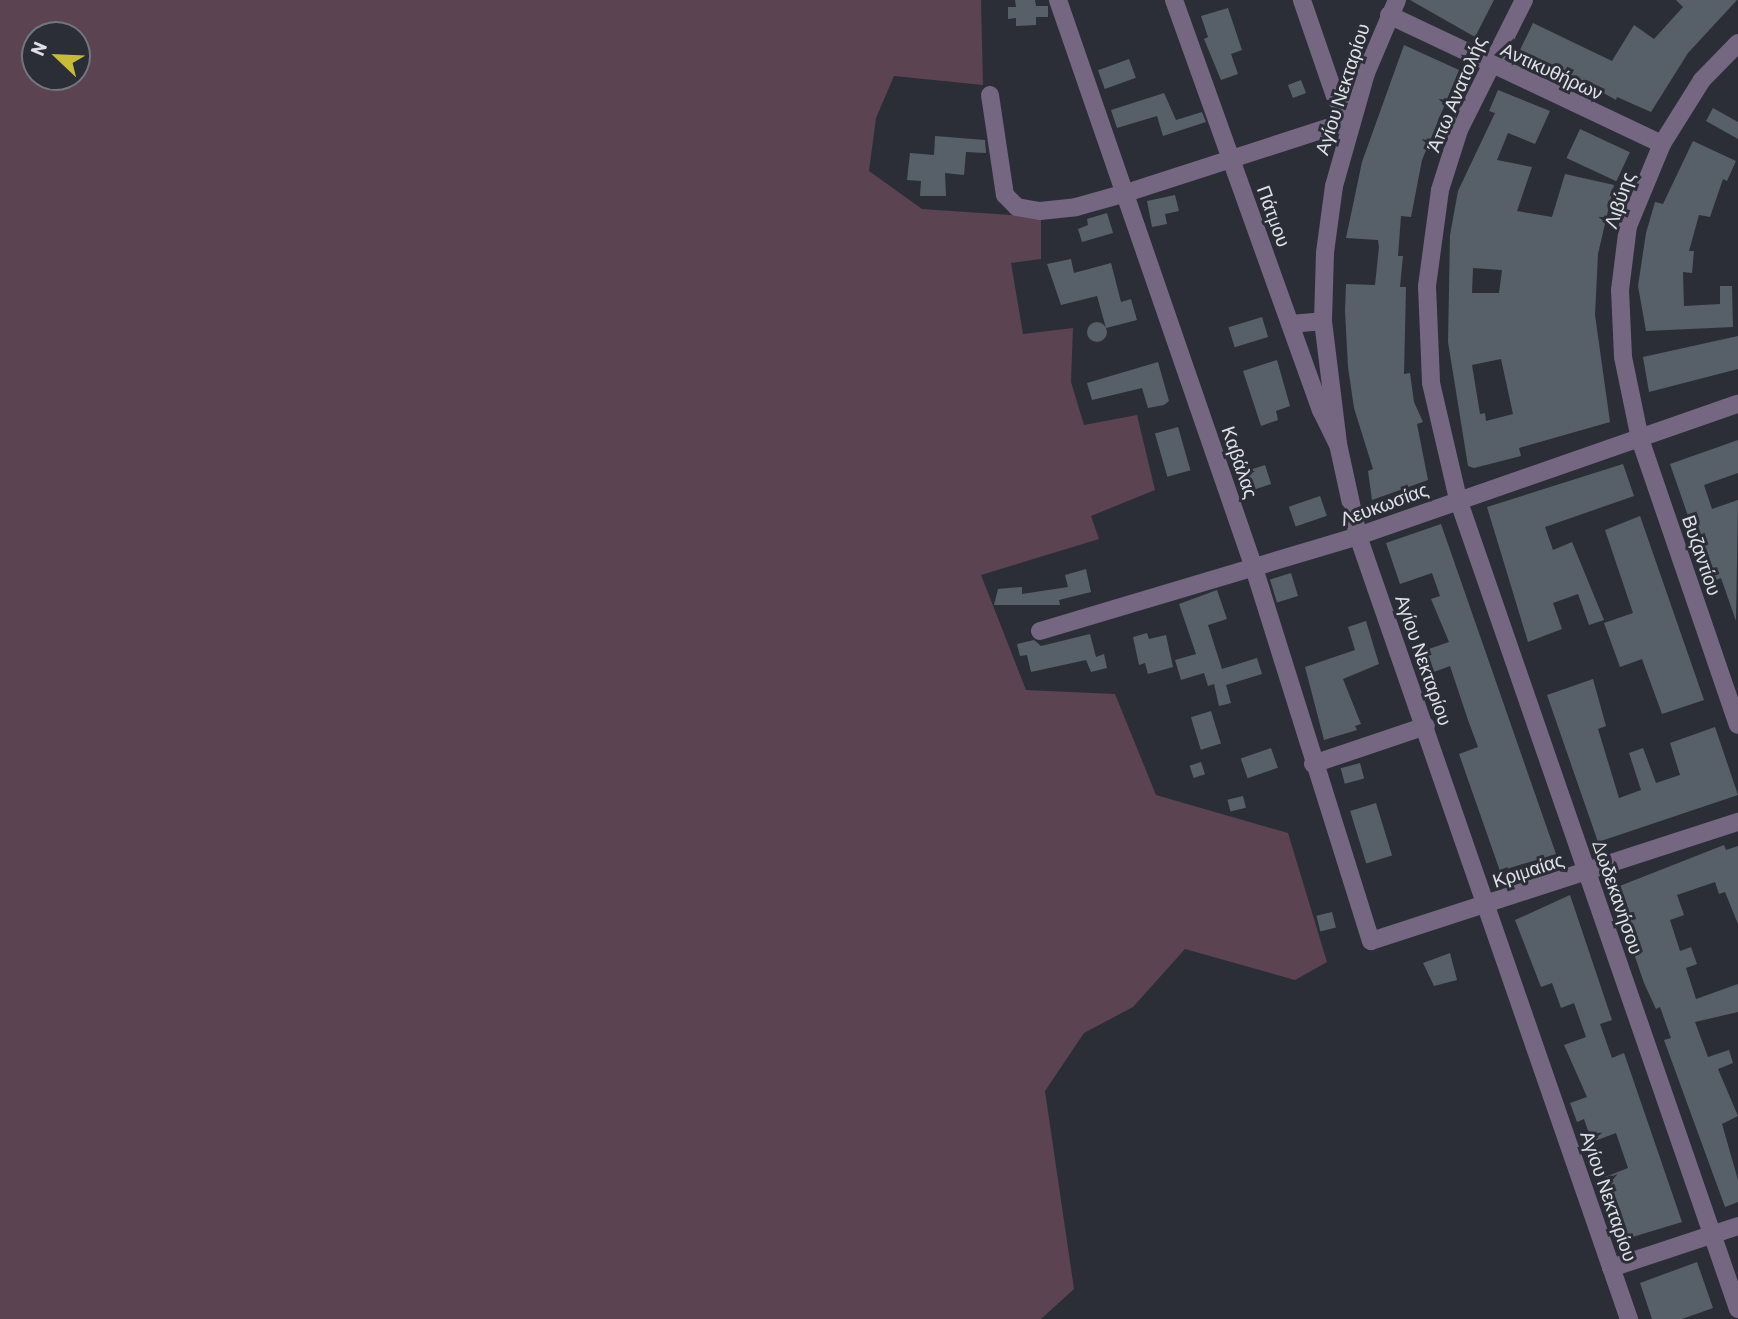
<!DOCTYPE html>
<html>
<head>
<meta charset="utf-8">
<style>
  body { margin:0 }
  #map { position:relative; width:1738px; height:1319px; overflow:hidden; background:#2b2e37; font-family:Barlow,sans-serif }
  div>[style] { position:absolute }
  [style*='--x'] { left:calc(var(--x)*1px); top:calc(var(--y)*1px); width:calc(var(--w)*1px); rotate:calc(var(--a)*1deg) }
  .green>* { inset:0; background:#5b4351 }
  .building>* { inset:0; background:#576068; transform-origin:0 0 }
  .round { border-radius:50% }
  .minor>* { height:18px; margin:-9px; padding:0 9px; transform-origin:9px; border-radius:9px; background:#756682 }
  .tertiary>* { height:18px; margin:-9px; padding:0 9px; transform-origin:9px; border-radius:9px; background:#756682 }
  span { translate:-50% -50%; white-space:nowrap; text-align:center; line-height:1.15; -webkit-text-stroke:6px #2b2e37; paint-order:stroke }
  .street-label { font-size:19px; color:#dfe1e7 }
  .north { position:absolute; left:21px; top:21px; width:70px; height:70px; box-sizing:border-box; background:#2b2e37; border:2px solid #73767d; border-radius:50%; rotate:293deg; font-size:19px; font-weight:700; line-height:28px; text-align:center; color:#dfe1e7 }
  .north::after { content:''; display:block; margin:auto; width:24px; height:32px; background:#c9bb3a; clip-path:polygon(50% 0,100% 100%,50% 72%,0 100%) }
</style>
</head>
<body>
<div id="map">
  <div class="green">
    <div style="clip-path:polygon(evenodd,0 0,981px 0,983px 85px,894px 76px,876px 118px,869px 171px,922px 209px,1041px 217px,1041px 259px,1011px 263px,1023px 334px,1073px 328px,1071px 382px,1084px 425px,1137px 415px,1155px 490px,1091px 516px,1099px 539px,981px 575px,1026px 690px,1115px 694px,1156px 795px,1288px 833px,1327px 962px,1295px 980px,1185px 949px,1133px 1007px,1084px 1033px,1045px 1091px,1074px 1289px,1041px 1319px,0 1319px,0 0,35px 35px,77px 35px,77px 77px,35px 77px,35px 35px)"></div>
  </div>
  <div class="building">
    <div style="clip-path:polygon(1015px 0,1035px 0,1036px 6px,1048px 6px,1048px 17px,1036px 17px,1036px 25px,1016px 26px,1016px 18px,1008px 19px,1008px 7px,1016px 7px)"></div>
    <div style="clip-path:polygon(1410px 0,1494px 0,1475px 37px)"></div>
    <div style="clip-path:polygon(1676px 0,1737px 0,1688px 53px,1651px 112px,1617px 97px,1616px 100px,1557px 67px,1555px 70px,1519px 52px,1533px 23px,1612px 61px,1634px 25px,1654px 39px,1683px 7px)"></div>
    <div style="clip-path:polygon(1228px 8px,1242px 50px,1231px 54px,1238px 74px,1221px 80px,1204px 39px,1208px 37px,1201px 16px)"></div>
    <div style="clip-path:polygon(1404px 45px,1459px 70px,1422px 160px,1411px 217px,1401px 216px,1398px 256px,1403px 256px,1400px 287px,1406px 287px,1404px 374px,1410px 373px,1414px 402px,1423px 422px,1417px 424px,1428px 480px,1372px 500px,1368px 471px,1373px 469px,1354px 408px,1348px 367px,1345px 311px,1346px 284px,1375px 285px,1379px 247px,1378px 240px,1346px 238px,1362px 162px)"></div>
    <div style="left:1129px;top:59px;width:20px;height:33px;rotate:70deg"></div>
    <div style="left:1301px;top:80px;width:14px;height:14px;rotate:69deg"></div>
    <div style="clip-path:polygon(evenodd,1498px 90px,1550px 111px,1535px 144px,1508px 133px,1497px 160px,1532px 167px,1517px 211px,1552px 217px,1565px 174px,1614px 185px,1598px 254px,1595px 315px,1610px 422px,1519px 448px,1521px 456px,1474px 468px,1468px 466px,1448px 342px,1450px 235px,1458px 191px,1495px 113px,1489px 111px,1498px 90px,1473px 268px,1502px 270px,1499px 293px,1472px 293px,1473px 268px,1498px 90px,1501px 359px,1513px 414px,1486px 421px,1485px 413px,1480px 414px,1472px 365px,1501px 359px)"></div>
    <div style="clip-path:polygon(1164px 93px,1176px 120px,1202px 112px,1206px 122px,1163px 136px,1157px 116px,1117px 128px,1111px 110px)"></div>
    <div style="clip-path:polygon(1713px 108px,1738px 122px,1738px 139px,1706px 121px)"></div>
    <div style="left:1580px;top:129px;width:55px;height:32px;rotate:25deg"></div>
    <div style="clip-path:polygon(935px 136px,985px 140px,986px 153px,966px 152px,964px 175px,945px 173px,946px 196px,920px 196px,921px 181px,907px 180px,910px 153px,934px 155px)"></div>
    <div style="clip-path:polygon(1693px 141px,1736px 161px,1727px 181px,1723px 179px,1710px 217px,1699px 215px,1689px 251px,1694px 251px,1692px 273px,1683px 272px,1684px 306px,1720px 304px,1720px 286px,1732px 286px,1733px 327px,1646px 331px,1638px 286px,1646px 233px,1655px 202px,1663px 204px)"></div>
    <div style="clip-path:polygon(1175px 195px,1179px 211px,1165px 214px,1167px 224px,1152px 227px,1147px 201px)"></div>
    <div style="clip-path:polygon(1107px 213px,1113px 233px,1082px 242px,1078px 229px,1088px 225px,1087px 219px)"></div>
    <div style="clip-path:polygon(1071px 259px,1074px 273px,1111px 263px,1121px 302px,1131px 299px,1137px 320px,1106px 328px,1097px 296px,1061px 305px,1047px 264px)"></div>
    <div style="left:1262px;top:317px;width:21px;height:35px;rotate:73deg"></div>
    <div class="round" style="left:1087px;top:322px;width:20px;height:20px"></div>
    <div style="clip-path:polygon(1738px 336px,1738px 369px,1649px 392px,1643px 357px)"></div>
    <div style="clip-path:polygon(1277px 360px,1290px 406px,1276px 411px,1278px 420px,1261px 426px,1243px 371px)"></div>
    <div style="clip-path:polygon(1158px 362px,1169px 401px,1164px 405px,1148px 408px,1142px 388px,1092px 400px,1087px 383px)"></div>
    <div style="left:1178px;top:427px;width:45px;height:24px;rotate:74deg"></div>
    <div style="clip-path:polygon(1738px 440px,1738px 473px,1704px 485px,1712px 509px,1738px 500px,1736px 621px,1721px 578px,1711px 582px,1670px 464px)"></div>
    <div style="clip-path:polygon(1623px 464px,1634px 496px,1545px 527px,1553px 550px,1572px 542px,1604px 620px,1589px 625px,1578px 594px,1553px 603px,1562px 629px,1528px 642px,1487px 507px)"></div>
    <div style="left:1265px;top:465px;width:20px;height:20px;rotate:72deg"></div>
    <div style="left:1320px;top:496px;width:21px;height:33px;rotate:71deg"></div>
    <div style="clip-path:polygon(1640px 516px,1704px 700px,1662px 714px,1642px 659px,1620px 667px,1604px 623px,1633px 613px,1605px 530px)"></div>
    <div style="clip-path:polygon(1441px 524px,1556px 854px,1500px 871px,1459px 754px,1478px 747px,1468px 720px,1450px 666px,1431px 673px,1423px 651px,1449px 642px,1431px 599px,1440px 596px,1432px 573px,1400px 584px,1386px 543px)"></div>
    <div style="clip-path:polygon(1086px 569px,1091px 592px,1059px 600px,1060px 605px,994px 605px,998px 589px,1022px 587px,1022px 594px,1068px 587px,1065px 575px)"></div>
    <div style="left:1291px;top:573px;width:24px;height:22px;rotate:73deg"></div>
    <div style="clip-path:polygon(1217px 590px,1227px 619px,1208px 625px,1222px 669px,1257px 658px,1262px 674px,1226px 685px,1231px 703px,1219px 706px,1214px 684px,1208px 686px,1204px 673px,1181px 680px,1175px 660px,1196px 654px,1179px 604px)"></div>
    <div style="clip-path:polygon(1366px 621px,1379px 664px,1343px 679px,1361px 724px,1355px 726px,1357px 730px,1324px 740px,1305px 667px,1355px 650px,1348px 627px)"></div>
    <div style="clip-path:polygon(1147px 633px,1149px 639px,1166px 635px,1173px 667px,1148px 674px,1145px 663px,1139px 665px,1133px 637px)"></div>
    <div style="clip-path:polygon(1090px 634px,1096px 657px,1104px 654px,1107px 668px,1091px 672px,1086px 660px,1031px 672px,1027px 655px,1020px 656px,1017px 644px,1034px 640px,1041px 646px)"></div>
    <div style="clip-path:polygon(1593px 679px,1606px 726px,1598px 729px,1619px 798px,1641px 790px,1629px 753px,1643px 748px,1656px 783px,1680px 775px,1670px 743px,1715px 727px,1738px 795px,1598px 842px,1547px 695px)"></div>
    <div style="left:1211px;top:711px;width:34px;height:21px;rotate:73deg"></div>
    <div style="left:1271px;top:748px;width:21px;height:32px;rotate:71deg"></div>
    <div style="left:1201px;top:762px;width:13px;height:12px;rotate:72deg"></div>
    <div style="left:1360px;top:763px;width:16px;height:20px;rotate:75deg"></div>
    <div style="left:1243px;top:796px;width:12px;height:16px;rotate:76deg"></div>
    <div style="left:1376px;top:803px;width:55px;height:27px;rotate:73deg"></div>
    <div style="clip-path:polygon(1724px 845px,1726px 850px,1738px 846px,1738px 924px,1725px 892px,1719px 894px,1715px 882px,1677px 895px,1684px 915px,1670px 920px,1680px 951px,1691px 947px,1697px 964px,1686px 968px,1696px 999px,1738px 984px,1738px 1012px,1695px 1022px,1708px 1057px,1729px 1050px,1733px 1063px,1718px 1069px,1738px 1116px,1722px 1124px,1738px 1180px,1738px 1202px,1725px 1207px,1664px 1040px,1671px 1038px,1660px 1007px,1656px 1009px,1644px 983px,1612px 889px)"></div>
    <div style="clip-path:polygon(1570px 895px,1612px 1020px,1600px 1024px,1612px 1058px,1624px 1053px,1682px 1222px,1626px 1239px,1605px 1177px,1628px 1168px,1616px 1133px,1592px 1142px,1584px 1119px,1577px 1122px,1570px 1103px,1587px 1097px,1564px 1045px,1586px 1037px,1574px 1003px,1561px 1008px,1552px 983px,1541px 987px,1515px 920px)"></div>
    <div style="left:1332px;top:912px;width:16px;height:16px;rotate:76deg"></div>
    <div style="clip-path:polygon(1450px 953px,1457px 980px,1434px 986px,1423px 963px)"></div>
    <div style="clip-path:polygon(1697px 1262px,1713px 1308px,1682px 1319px,1652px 1319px,1640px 1283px)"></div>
  </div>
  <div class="minor">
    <div style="--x:1058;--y:0;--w:601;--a:70.96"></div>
    <div style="--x:1254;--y:568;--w:391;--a:72.6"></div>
    <div style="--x:1371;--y:941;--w:386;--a:-18"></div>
    <div style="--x:1174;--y:0;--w:436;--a:70.3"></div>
    <div style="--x:1321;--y:410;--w:37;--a:64"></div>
    <div style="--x:1524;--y:0;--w:145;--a:116.6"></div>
    <div style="--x:1459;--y:130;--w:63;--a:107.6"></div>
    <div style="--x:1440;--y:190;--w:97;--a:97.7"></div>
    <div style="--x:1427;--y:286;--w:97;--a:87.6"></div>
    <div style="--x:1431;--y:383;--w:119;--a:76.9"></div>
    <div style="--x:1458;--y:499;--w:857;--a:70.93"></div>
    <div style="--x:1389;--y:15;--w:302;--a:25.3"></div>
    <div style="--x:1738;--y:43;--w:52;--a:134.2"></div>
    <div style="--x:1702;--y:80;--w:75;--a:122"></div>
    <div style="--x:1662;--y:144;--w:89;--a:112.5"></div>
    <div style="--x:1628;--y:226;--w:64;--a:97.1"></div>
    <div style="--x:1620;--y:290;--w:67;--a:87.4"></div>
    <div style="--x:1623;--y:357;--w:84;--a:78.3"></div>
    <div style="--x:1640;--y:439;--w:302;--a:71.1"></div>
    <div style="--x:990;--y:95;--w:101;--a:81.5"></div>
    <div style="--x:1005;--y:195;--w:17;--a:45"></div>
    <div style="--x:1017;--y:207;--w:23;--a:10"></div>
    <div style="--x:1040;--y:211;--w:36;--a:-6"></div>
    <div style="--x:1076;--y:207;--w:52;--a:-15.6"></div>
    <div style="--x:1126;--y:193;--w:237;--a:-17.9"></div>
    <div style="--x:1352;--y:120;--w:26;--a:-127"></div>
    <div style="--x:1336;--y:99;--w:105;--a:-109"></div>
    <div style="--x:1290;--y:324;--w:33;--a:-5"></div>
    <div style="--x:1040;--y:631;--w:332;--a:-16.6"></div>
    <div style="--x:1313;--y:764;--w:119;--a:-18.6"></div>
    <div style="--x:1611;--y:1268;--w:134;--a:-18.3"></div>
  </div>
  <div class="tertiary">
    <div style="--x:1397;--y:0;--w:79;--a:113"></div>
    <div style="--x:1366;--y:73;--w:117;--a:105.8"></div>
    <div style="--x:1334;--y:186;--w:68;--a:97.7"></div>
    <div style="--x:1325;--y:253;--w:68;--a:91.7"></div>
    <div style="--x:1323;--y:321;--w:124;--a:83"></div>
    <div style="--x:1338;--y:444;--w:94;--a:77.7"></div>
    <div style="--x:1358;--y:536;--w:829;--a:70.91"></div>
    <div style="--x:1358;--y:536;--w:402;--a:-19.2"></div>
  </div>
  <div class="street-label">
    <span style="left:1552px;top:71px;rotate:25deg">Αντικυθήρων</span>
    <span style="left:1342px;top:89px;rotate:-72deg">Αγίου Νεκταρίου</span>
    <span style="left:1456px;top:94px;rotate:-67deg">Άπω Ανατολής</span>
    <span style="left:1619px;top:200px;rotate:-71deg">Λιβύης</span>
    <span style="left:1274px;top:216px;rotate:70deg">Πάτμου</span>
    <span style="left:1240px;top:462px;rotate:71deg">Καβάλας</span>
    <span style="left:1384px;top:504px;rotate:-20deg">Λευκωσίας</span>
    <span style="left:1702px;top:555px;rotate:71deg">Βυζαντίου</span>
    <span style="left:1424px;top:660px;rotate:71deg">Αγίου Νεκταρίου</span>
    <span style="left:1528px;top:870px;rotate:-18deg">Κριμαίας</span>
    <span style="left:1618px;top:897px;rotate:71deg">Δωδεκανήσου</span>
    <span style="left:1609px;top:1196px;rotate:71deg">Αγίου Νεκταρίου</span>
  </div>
  <div class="north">N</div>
</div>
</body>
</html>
